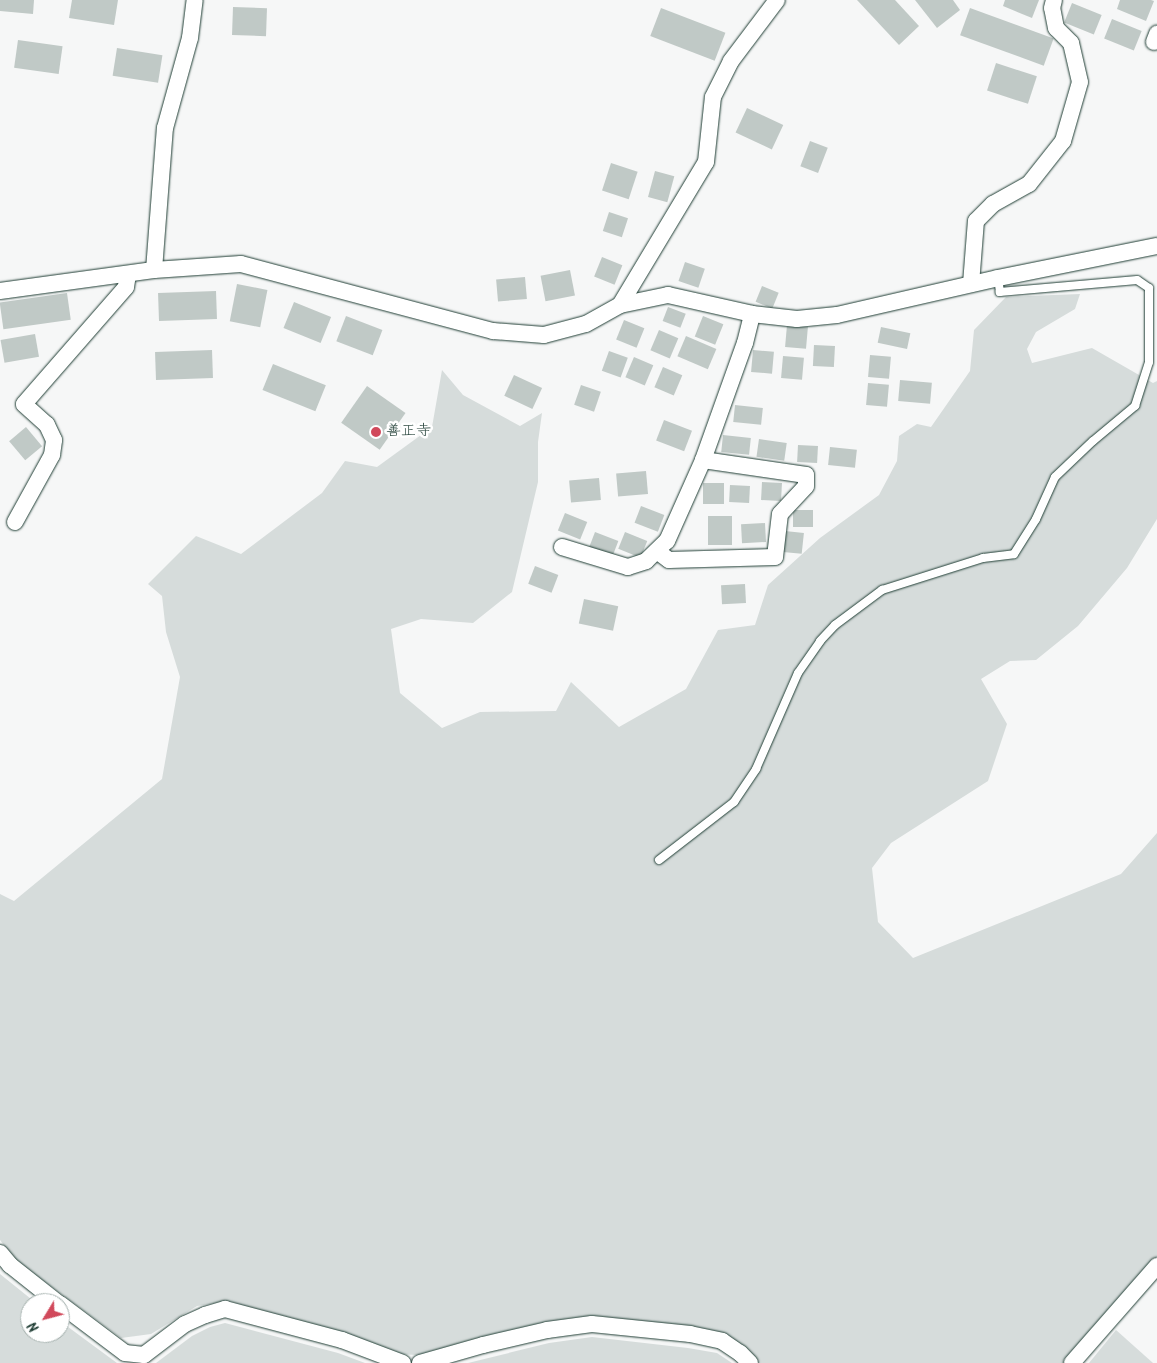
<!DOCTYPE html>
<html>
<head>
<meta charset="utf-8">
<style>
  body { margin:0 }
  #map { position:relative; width:1157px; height:1363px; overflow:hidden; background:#f6f7f7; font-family:Kalam,"Klee One",sans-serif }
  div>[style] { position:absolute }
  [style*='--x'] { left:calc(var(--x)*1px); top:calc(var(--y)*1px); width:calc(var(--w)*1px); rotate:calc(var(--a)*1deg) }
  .green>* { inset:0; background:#d6dcdb }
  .building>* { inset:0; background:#c0c9c6; transform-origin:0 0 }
  .roads { filter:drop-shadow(0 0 1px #1f3d34) drop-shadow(0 0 1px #1f3d34) }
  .service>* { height:8px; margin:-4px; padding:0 4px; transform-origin:4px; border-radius:4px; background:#fff }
  .minor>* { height:16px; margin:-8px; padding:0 8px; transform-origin:8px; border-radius:8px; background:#fff }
  .dots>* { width:14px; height:14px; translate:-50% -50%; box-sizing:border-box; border:2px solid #fff; border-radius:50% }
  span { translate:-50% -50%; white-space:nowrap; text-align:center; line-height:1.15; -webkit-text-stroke:5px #fff; paint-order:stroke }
  .poi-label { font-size:15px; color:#1f3d34 }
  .left { translate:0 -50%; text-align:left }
  .north { position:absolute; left:20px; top:1293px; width:50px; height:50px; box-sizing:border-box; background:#fff; border:1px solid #a5b1ae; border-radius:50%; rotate:233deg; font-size:14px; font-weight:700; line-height:20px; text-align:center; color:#1f3d34 }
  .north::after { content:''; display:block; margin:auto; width:18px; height:22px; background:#d1495b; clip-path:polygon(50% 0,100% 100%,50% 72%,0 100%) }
</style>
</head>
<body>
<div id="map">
  <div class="green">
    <div style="clip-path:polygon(1080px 294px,1075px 309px,1036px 332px,1027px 349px,1032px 363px,1092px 348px,1153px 383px,1157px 381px,1157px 519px,1127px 568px,1078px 626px,1036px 660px,1010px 661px,981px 679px,1007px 724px,988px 781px,891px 843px,872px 868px,878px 922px,913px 958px,1121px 874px,1157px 833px,1157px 1258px,1064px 1363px,756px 1363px,737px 1342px,590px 1318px,419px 1355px,394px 1354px,229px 1301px,197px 1306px,151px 1334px,121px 1338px,14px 1259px,0 1240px,0 894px,14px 901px,162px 779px,180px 677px,166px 632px,162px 596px,148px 584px,196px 536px,241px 554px,322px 493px,345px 461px,377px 467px,432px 427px,442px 370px,463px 395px,520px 426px,542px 413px,538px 442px,538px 482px,512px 592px,473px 623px,421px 619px,391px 629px,400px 693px,442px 728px,480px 712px,556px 711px,571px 682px,619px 727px,686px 689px,718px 630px,755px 625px,768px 585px,820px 538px,879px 495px,897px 461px,899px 436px,917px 424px,931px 427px,970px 371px,974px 330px,1006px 297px)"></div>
    <div style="clip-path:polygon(0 1274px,36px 1303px,30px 1303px,30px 1333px,60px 1333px,60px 1321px,117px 1363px,0 1363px)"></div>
    <div style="clip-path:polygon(225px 1323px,338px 1353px,365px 1363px,156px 1363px,192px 1336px,210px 1327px)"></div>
    <div style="clip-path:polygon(1116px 1330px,1153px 1363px,1089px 1363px)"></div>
    <div style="clip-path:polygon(592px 1337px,688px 1348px,717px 1353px,732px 1363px,468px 1363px,549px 1343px)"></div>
  </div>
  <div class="building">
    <div style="clip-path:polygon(0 0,34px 0,33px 14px,0 11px)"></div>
    <div style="clip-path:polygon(72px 0,118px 0,114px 25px,69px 18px)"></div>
    <div style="clip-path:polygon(857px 0,895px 0,919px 26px,899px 45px)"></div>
    <div style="clip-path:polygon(915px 0,953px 0,960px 10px,937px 28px)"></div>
    <div style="clip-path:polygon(1005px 0,1039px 0,1032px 18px,1003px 6px)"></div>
    <div style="clip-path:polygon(1120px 0,1151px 0,1154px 1px,1146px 21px,1117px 9px)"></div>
    <div style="left:1072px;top:3px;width:32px;height:21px;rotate:22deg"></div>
    <div style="left:233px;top:7px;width:34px;height:28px;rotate:2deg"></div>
    <div style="left:661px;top:8px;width:69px;height:30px;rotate:21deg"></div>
    <div style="left:970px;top:8px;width:89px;height:29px;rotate:20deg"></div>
    <div style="left:1112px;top:19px;width:32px;height:21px;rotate:22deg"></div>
    <div style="left:18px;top:40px;width:45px;height:28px;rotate:8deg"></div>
    <div style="left:117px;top:48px;width:46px;height:28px;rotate:9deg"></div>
    <div style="left:996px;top:63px;width:43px;height:29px;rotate:18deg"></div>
    <div style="left:747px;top:108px;width:40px;height:27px;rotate:25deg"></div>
    <div style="left:810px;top:141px;width:19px;height:27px;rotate:21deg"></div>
    <div style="left:611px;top:163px;width:28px;height:29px;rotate:18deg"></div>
    <div style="left:655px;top:171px;width:20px;height:27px;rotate:15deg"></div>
    <div style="left:609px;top:212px;width:20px;height:20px;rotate:18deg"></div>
    <div style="left:602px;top:257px;width:22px;height:21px;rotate:22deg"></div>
    <div style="left:685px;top:262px;width:21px;height:20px;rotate:19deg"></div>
    <div style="left:570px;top:270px;width:26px;height:30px;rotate:79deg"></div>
    <div style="left:525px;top:277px;width:22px;height:29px;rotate:85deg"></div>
    <div style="left:237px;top:284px;width:31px;height:38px;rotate:11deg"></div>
    <div style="left:762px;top:286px;width:18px;height:17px;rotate:22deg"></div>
    <div style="left:216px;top:291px;width:28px;height:58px;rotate:88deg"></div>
    <div style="left:67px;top:293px;width:27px;height:68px;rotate:82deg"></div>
    <div style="left:294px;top:302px;width:40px;height:28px;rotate:22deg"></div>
    <div style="left:668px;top:307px;width:19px;height:15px;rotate:21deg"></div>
    <div style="left:346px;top:316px;width:39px;height:27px;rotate:21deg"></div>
    <div style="left:703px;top:316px;width:22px;height:22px;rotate:22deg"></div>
    <div style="left:624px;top:320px;width:22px;height:21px;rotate:22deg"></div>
    <div style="left:787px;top:325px;width:21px;height:22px;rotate:5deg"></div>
    <div style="left:881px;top:327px;width:30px;height:16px;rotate:12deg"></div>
    <div style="left:659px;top:330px;width:21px;height:22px;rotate:23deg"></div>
    <div style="left:35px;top:334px;width:23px;height:35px;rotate:80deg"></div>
    <div style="left:686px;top:336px;width:33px;height:22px;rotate:23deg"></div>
    <div style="left:814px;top:345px;width:21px;height:21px;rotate:3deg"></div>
    <div style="left:212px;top:350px;width:28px;height:57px;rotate:88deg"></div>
    <div style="left:753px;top:350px;width:21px;height:22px;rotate:5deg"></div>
    <div style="left:609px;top:351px;width:20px;height:21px;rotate:20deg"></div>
    <div style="left:870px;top:355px;width:21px;height:22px;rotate:5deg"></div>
    <div style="left:783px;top:356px;width:21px;height:22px;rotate:5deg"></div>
    <div style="left:634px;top:357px;width:21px;height:22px;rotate:23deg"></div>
    <div style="left:273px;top:364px;width:57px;height:28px;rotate:22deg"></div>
    <div style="left:663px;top:367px;width:21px;height:22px;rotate:23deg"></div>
    <div style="left:514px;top:375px;width:31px;height:23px;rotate:25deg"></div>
    <div style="left:900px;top:380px;width:32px;height:21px;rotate:5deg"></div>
    <div style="left:868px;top:383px;width:21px;height:22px;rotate:5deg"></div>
    <div style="left:581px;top:385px;width:21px;height:21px;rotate:19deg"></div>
    <div style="left:367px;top:386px;width:47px;height:45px;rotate:35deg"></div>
    <div style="left:735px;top:405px;width:28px;height:17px;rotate:6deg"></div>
    <div style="left:664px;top:420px;width:30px;height:22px;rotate:21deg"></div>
    <div style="left:26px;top:427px;width:25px;height:22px;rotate:50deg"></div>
    <div style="left:723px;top:435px;width:28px;height:17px;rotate:6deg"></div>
    <div style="left:759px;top:439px;width:28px;height:18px;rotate:8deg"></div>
    <div style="left:798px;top:445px;width:20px;height:17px;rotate:3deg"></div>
    <div style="left:830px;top:447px;width:27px;height:18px;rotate:6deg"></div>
    <div style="left:646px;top:471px;width:23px;height:30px;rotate:85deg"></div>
    <div style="left:599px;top:478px;width:22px;height:30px;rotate:85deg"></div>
    <div style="left:762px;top:482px;width:20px;height:18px;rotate:3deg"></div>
    <div style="left:703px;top:483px;width:21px;height:21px"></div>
    <div style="left:730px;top:485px;width:20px;height:17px;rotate:3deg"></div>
    <div style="left:641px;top:506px;width:25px;height:18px;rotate:21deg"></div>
    <div style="left:793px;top:510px;width:20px;height:17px"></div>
    <div style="left:565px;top:513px;width:24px;height:19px;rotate:22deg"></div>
    <div style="left:708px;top:516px;width:24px;height:29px"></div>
    <div style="left:765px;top:523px;width:19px;height:24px;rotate:87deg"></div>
    <div style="left:785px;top:531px;width:19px;height:21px;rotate:6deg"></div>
    <div style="left:595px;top:532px;width:25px;height:19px;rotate:21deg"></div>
    <div style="left:625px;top:532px;width:24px;height:18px;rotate:22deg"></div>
    <div style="left:535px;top:566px;width:25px;height:19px;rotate:21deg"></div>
    <div style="left:745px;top:584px;width:19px;height:24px;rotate:87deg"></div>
    <div style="left:584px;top:599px;width:35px;height:25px;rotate:12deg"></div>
  </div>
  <div class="roads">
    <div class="service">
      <div style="--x:659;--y:860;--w:95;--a:-37.7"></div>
      <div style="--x:734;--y:802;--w:40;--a:-56"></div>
      <div style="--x:756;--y:769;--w:105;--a:-66.4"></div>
      <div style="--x:798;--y:673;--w:39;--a:-55"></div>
      <div style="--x:820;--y:641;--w:22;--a:-47"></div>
      <div style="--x:835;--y:625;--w:59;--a:-36.7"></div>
      <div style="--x:882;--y:590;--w:106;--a:-17.6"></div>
      <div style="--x:983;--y:558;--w:31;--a:-7"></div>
      <div style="--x:1014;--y:554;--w:41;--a:-57.8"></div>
      <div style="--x:1036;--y:519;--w:46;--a:-65.7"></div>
      <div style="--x:1055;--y:477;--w:52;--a:-43.5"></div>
      <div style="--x:1093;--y:441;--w:55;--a:-39.8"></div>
      <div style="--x:1135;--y:406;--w:46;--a:-72.3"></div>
      <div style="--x:1149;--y:362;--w:74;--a:-90"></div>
      <div style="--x:1149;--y:288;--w:14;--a:-146"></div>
      <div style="--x:1137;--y:280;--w:138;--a:175"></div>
      <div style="--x:1000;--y:292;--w:14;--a:-98"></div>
    </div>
    <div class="minor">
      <div style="--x:1154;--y:42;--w:9;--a:-69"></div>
      <div style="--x:154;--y:270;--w:142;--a:-85.6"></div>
      <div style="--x:165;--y:128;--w:93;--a:-74.5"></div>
      <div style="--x:190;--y:38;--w:38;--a:-83"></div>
      <div style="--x:971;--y:284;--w:63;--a:-85.5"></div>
      <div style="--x:976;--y:221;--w:24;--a:-45"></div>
      <div style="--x:993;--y:204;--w:41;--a:-29.1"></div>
      <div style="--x:1029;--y:184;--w:55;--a:-51.7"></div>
      <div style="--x:1063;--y:141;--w:61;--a:-73.9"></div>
      <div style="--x:1080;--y:82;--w:40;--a:-103"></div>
      <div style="--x:1071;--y:43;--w:21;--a:-135"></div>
      <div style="--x:1056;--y:28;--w:20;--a:-101"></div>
      <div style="--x:1052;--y:8;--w:8;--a:-76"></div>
      <div style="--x:0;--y:291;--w:155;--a:-7.8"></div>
      <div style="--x:154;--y:270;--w:87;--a:-3.9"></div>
      <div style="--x:241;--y:264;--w:261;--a:14.9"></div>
      <div style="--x:493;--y:331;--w:51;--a:4.5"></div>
      <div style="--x:544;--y:335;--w:43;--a:-14.7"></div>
      <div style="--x:586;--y:324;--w:39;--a:-29"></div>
      <div style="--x:620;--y:305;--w:49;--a:-11.8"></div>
      <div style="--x:668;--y:295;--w:86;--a:12.7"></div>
      <div style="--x:752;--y:314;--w:45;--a:6.3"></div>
      <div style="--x:797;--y:319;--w:40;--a:-5.7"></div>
      <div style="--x:837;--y:315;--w:165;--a:-12.9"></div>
      <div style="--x:998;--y:278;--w:162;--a:-11.4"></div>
      <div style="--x:620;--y:305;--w:167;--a:-59"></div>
      <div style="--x:706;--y:162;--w:65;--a:-83.9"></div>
      <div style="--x:713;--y:97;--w:40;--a:-63.4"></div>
      <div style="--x:731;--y:61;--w:76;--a:-53"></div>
      <div style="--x:15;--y:522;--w:77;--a:-61.1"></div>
      <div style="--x:52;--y:455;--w:15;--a:-82"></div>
      <div style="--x:54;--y:440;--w:17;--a:-115"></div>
      <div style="--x:47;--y:425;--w:31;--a:-138"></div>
      <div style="--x:24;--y:404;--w:155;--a:-48.9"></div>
      <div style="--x:126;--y:287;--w:12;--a:-81"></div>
      <div style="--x:562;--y:547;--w:69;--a:16.9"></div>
      <div style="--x:628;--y:567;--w:19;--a:-18"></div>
      <div style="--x:646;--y:561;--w:29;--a:-44"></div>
      <div style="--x:667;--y:541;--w:89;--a:-66"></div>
      <div style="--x:703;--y:460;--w:124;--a:-70.3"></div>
      <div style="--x:745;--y:343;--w:30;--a:-76"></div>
      <div style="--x:657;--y:551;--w:15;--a:37"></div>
      <div style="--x:669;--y:560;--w:106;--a:-1.6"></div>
      <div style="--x:775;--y:557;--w:43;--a:-83.4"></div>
      <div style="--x:780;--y:514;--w:38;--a:-47"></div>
      <div style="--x:806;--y:486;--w:11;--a:-90"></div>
      <div style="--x:806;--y:475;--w:104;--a:-171.7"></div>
      <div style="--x:0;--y:1253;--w:16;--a:50"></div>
      <div style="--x:10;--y:1265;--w:61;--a:38.4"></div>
      <div style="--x:60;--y:1304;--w:81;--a:37"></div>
      <div style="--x:125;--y:1353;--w:19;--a:6"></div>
      <div style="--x:144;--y:1355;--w:51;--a:-37.1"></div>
      <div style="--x:185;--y:1324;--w:22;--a:-24"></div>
      <div style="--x:205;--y:1315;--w:21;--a:-17"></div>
      <div style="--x:225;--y:1309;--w:121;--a:14.8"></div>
      <div style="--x:342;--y:1340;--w:65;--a:20.7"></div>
      <div style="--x:420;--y:1363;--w:66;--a:-15.9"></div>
      <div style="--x:483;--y:1345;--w:66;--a:-13.2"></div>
      <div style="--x:547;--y:1330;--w:45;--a:-7.6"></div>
      <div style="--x:592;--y:1324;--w:99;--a:5.8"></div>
      <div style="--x:690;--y:1334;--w:33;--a:12"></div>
      <div style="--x:722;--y:1341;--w:22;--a:34"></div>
      <div style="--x:740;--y:1353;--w:14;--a:45"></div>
      <div style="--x:1072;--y:1363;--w:129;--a:-48.8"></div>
    </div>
  </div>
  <div class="dots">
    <div style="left:376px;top:432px;background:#d1495b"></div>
  </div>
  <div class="poi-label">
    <span class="left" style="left:386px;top:432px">善正寺</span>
  </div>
  <div class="north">N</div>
</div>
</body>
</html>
